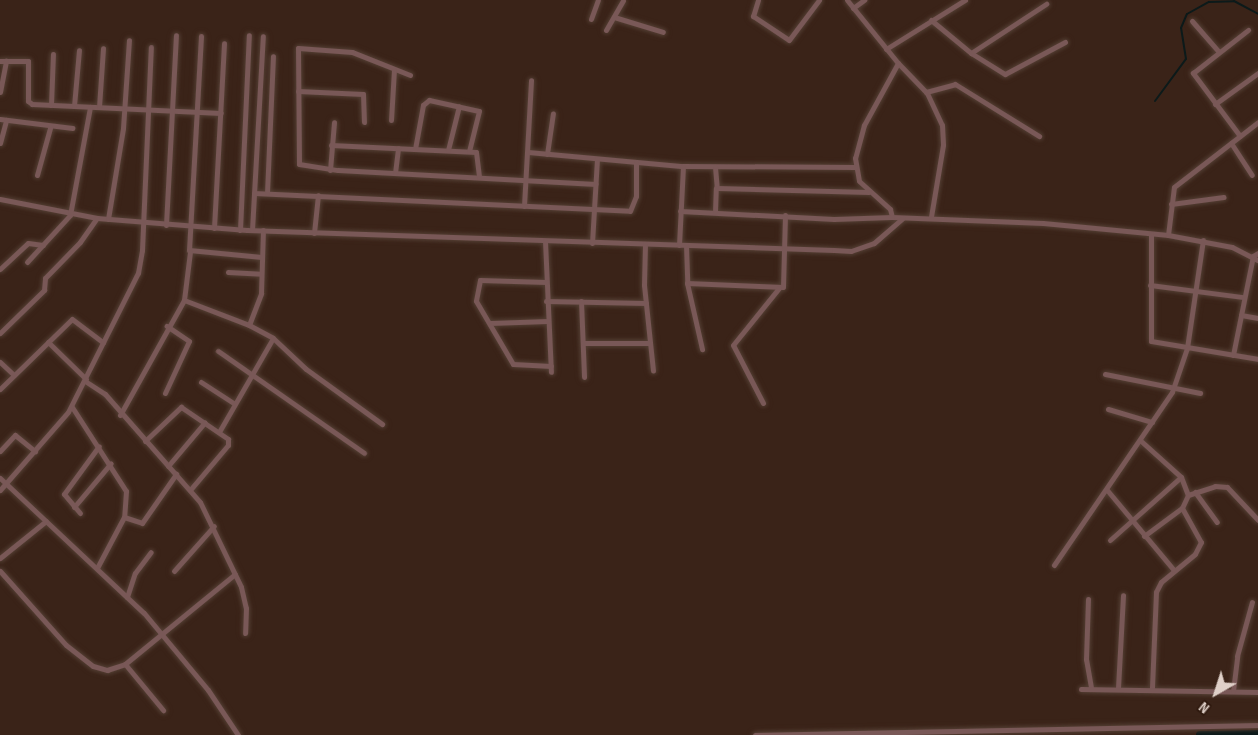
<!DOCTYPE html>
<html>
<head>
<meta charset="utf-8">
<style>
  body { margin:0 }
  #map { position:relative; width:1258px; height:735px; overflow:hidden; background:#3a2318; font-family:"Sofia Sans Condensed",sans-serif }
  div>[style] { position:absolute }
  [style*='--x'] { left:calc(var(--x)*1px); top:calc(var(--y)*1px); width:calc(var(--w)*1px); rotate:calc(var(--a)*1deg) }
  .stream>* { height:2px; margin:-1px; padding:0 1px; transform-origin:1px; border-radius:1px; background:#0c1a1a }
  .canal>* { height:8px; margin:-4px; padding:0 4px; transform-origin:4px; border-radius:4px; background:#0c1a1a }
  .roads { filter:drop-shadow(0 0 2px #543f34) drop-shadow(0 0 2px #543f34) }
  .minor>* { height:5px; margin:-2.5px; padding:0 2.5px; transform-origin:2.5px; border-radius:2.5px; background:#795857 }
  span { translate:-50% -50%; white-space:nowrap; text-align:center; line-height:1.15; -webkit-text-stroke:6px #2f190e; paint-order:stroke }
  .north { position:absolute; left:1186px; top:663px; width:60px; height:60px; -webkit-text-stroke:4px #2f190e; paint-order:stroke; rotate:219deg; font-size:16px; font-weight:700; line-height:24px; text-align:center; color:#dfd0c8 }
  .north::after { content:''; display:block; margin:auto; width:21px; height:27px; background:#dfd0c8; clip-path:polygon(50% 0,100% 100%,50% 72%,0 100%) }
</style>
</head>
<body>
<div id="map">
  <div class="stream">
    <div style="--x:1155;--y:101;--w:52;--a:-53.6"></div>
    <div style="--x:1186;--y:59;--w:31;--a:-99"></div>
    <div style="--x:1181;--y:28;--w:15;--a:-67"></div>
    <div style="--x:1187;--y:14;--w:25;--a:-29"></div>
    <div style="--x:1209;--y:2;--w:25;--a:-2"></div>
    <div style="--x:1234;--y:1;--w:27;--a:28"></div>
  </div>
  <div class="canal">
    <div style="--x:1200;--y:735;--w:58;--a:-1"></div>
  </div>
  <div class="roads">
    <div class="minor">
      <div style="--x:758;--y:0;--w:17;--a:107"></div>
      <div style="--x:753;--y:16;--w:43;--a:33.7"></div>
      <div style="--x:789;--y:40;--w:50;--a:-53.1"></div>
      <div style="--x:847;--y:0;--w:81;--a:51"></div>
      <div style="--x:898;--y:63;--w:42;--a:46"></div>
      <div style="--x:927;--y:93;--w:35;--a:65"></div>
      <div style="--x:942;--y:125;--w:20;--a:87"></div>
      <div style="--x:943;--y:145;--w:73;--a:99.5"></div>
      <div style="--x:853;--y:8;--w:14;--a:-36"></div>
      <div style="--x:614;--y:17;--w:51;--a:17"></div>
      <div style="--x:591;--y:19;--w:20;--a:-70"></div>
      <div style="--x:931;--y:20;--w:52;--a:39.5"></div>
      <div style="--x:971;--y:53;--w:40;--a:32"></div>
      <div style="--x:1005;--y:74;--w:68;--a:-28.1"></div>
      <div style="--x:1192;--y:21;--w:40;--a:49"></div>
      <div style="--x:606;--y:30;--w:34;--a:-60"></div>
      <div style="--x:201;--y:36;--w:214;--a:93.2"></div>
      <div style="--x:189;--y:250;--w:73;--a:5.5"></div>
      <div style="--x:886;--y:49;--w:93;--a:-31.8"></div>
      <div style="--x:971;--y:53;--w:90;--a:-33.2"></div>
      <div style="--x:0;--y:61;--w:28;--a:0"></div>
      <div style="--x:28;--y:61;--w:40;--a:90"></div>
      <div style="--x:28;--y:101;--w:5;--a:37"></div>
      <div style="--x:32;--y:104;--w:189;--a:2.7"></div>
      <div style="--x:898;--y:63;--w:71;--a:118.7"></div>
      <div style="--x:864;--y:125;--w:34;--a:105"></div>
      <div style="--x:855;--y:158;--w:23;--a:80"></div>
      <div style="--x:859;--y:181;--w:42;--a:42.1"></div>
      <div style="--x:890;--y:209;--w:8;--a:76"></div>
      <div style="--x:892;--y:217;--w:151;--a:2.3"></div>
      <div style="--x:1043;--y:223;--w:126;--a:5.5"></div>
      <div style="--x:1168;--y:235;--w:65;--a:10.6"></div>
      <div style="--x:1232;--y:247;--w:29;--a:27"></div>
      <div style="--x:410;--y:75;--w:62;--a:-158.4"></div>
      <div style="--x:352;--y:52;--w:54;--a:-175.8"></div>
      <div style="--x:298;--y:48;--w:116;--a:89.5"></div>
      <div style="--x:299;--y:164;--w:39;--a:9"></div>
      <div style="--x:338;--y:170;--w:258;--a:3.1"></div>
      <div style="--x:298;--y:91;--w:65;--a:2.6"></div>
      <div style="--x:363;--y:94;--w:28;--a:88"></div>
      <div style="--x:0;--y:92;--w:32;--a:-79"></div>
      <div style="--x:926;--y:92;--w:30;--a:-15"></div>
      <div style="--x:955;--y:84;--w:99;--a:31.8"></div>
      <div style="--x:1215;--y:104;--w:53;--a:-35.8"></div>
      <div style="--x:51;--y:105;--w:51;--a:-87.8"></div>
      <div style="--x:74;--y:106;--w:56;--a:-84.9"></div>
      <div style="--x:99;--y:107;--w:59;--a:-86.1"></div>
      <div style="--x:0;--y:119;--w:73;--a:7.1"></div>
      <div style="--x:391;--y:120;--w:50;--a:-86.6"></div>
      <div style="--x:1240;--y:136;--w:79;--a:-126.7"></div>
      <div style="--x:1193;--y:73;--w:70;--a:-38"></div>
      <div style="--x:0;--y:143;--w:24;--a:-75"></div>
      <div style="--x:1231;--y:143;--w:38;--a:57"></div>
      <div style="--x:331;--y:145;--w:145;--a:2.8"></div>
      <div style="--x:476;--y:152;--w:25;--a:83"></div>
      <div style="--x:415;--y:149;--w:45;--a:-79.7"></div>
      <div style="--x:423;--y:105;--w:8;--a:-40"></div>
      <div style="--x:429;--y:100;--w:51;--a:12.4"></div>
      <div style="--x:479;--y:111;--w:41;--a:104"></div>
      <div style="--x:448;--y:150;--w:45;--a:-76"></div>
      <div style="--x:528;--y:152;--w:156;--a:5.2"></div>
      <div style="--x:683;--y:166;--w:172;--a:0.3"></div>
      <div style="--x:547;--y:154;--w:41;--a:-81.7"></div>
      <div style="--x:715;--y:167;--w:21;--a:85"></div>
      <div style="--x:717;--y:188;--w:152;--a:1.5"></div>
      <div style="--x:330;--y:170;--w:48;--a:-85.2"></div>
      <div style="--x:395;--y:173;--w:25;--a:-83"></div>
      <div style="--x:37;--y:175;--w:49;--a:-74.5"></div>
      <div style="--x:254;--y:193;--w:376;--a:2.7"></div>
      <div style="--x:630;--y:211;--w:16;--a:-68"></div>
      <div style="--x:636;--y:196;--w:34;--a:-90"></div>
      <div style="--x:267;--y:193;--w:137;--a:-87.5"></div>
      <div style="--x:0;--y:199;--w:99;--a:11.1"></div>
      <div style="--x:97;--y:218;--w:150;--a:4.6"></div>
      <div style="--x:247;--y:230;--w:587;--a:1.95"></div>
      <div style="--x:834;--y:250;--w:17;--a:3"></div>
      <div style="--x:851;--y:251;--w:24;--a:-19"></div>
      <div style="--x:874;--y:243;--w:38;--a:-41"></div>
      <div style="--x:1171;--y:204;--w:53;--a:-7.5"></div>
      <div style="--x:524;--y:206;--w:126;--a:-86.8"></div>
      <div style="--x:680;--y:211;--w:154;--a:3"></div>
      <div style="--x:834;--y:219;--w:58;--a:-2"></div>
      <div style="--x:715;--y:212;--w:24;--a:-88"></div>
      <div style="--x:108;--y:219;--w:92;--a:-80.6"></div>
      <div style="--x:123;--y:128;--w:88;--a:-86.1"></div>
      <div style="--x:166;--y:225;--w:190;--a:-87"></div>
      <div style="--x:214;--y:228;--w:185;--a:-86.9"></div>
      <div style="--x:240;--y:230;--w:195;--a:-87.4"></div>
      <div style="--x:252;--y:230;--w:194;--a:-86.8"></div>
      <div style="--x:314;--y:233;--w:38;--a:-84"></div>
      <div style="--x:1151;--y:234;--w:107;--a:90"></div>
      <div style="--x:1151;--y:341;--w:109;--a:9.5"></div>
      <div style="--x:1168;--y:235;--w:48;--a:-82.9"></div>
      <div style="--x:1174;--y:187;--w:106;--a:-37.7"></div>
      <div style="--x:545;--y:241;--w:131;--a:87.4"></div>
      <div style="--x:592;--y:243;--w:84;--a:-86.6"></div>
      <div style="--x:645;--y:244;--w:41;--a:91.4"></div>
      <div style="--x:644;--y:285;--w:86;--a:84"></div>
      <div style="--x:679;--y:245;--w:79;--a:-87.1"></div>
      <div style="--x:686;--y:245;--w:38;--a:88"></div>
      <div style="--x:687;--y:283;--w:68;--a:77.2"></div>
      <div style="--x:27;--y:262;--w:64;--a:-47.5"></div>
      <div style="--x:70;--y:215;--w:110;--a:-79.5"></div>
      <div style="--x:0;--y:269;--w:38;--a:-43"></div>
      <div style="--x:28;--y:243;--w:15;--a:8"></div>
      <div style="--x:228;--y:272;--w:33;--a:3"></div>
      <div style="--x:546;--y:282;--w:66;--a:-178.3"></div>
      <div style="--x:480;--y:280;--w:21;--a:101"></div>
      <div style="--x:476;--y:301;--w:73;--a:59.6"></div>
      <div style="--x:513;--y:364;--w:38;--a:3"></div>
      <div style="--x:687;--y:283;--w:96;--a:2.4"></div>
      <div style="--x:783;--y:287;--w:72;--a:-88.4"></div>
      <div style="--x:1150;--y:285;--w:94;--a:7.4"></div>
      <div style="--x:184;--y:300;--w:48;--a:-82.9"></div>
      <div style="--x:546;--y:301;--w:100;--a:1.1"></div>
      <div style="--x:581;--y:301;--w:76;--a:87.7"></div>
      <div style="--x:1241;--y:315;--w:17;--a:10"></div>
      <div style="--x:490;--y:323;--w:58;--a:-2"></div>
      <div style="--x:249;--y:325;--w:34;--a:-69"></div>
      <div style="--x:261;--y:293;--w:63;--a:-88.2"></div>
      <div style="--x:0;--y:333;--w:62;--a:-44.3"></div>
      <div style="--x:44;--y:290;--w:12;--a:-85"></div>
      <div style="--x:45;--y:278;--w:50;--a:-45.8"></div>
      <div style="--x:80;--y:242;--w:29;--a:-55"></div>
      <div style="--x:48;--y:342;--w:53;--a:44.2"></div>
      <div style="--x:583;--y:343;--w:67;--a:0"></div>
      <div style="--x:218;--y:351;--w:178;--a:34.9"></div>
      <div style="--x:1233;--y:355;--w:101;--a:-78.6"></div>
      <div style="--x:1253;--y:256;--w:6;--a:-31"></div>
      <div style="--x:0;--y:362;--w:19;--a:43"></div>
      <div style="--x:1105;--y:374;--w:97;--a:11.3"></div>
      <div style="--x:85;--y:381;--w:24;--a:33"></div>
      <div style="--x:105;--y:394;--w:144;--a:48.7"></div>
      <div style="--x:200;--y:502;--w:94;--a:64.2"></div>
      <div style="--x:241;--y:587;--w:22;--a:77"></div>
      <div style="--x:246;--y:608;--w:25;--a:92"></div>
      <div style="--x:201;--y:382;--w:40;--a:32.9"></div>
      <div style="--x:0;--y:389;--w:100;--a:-44.2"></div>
      <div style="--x:72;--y:319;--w:39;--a:37"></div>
      <div style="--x:165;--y:393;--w:57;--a:-65.2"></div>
      <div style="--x:189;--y:341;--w:27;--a:-146"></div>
      <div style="--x:763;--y:403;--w:65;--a:-117.3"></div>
      <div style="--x:733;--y:345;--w:73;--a:-51.1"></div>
      <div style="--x:72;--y:407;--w:100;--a:57.3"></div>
      <div style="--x:126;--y:491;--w:26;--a:94"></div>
      <div style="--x:124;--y:517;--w:58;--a:117.9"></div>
      <div style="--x:1108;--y:409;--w:46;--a:16.5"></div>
      <div style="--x:120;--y:415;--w:132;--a:-60.9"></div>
      <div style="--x:184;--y:300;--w:70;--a:21"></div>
      <div style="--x:249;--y:325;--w:27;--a:28"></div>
      <div style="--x:273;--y:338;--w:45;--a:43.2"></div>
      <div style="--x:306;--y:369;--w:94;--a:35.9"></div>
      <div style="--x:219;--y:432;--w:108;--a:-60.1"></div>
      <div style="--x:145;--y:441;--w:50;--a:-43.4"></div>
      <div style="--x:181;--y:407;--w:57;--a:34.2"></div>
      <div style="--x:228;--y:439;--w:6;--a:90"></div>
      <div style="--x:228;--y:445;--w:59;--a:130.2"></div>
      <div style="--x:1141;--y:441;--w:54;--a:42"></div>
      <div style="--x:1181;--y:477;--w:19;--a:69"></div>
      <div style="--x:1188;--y:495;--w:14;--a:115"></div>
      <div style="--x:1182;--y:508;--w:39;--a:61"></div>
      <div style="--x:1201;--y:542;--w:13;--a:117"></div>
      <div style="--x:1195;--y:554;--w:44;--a:140.5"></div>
      <div style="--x:1161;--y:582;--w:11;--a:117"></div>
      <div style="--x:1156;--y:592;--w:96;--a:92.4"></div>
      <div style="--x:0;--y:451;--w:22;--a:-47"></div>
      <div style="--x:15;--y:435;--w:26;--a:39"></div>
      <div style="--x:168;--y:466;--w:57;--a:-49.9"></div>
      <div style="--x:0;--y:478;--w:197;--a:43.2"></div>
      <div style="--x:144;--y:613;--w:100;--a:50.3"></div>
      <div style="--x:208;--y:690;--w:54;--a:56.3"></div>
      <div style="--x:0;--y:490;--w:103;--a:-48.9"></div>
      <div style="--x:68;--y:412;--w:156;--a:-63.3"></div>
      <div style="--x:138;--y:273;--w:23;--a:-80"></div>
      <div style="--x:142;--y:250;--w:203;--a:-87.5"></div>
      <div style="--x:1107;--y:490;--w:104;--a:50.1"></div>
      <div style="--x:1195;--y:492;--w:37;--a:54"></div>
      <div style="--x:1188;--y:495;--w:28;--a:-18"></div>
      <div style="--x:1215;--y:486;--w:12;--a:5"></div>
      <div style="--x:1227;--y:487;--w:45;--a:46.8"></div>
      <div style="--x:74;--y:507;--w:57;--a:-49.9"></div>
      <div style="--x:80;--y:513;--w:25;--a:-130"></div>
      <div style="--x:64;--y:494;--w:59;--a:-53.9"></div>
      <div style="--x:124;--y:517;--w:19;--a:18"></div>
      <div style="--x:142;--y:523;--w:60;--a:-55.2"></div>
      <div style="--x:1144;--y:536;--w:47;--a:-36.4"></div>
      <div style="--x:1110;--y:540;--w:95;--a:-41.6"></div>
      <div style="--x:0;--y:558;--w:59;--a:-38.8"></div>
      <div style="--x:1054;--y:565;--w:209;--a:-55.7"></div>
      <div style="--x:1172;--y:392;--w:46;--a:-71.2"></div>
      <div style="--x:1187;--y:348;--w:109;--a:-81.6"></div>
      <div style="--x:0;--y:571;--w:99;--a:48.3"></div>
      <div style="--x:66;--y:645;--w:34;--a:38"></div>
      <div style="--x:93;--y:666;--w:15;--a:16"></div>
      <div style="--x:107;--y:670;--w:19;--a:-18"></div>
      <div style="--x:125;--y:664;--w:142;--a:-39.3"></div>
      <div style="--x:174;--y:571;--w:60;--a:-48.4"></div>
      <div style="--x:127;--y:597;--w:25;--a:-72"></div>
      <div style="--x:135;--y:573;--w:26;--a:-53"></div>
      <div style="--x:1088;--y:599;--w:60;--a:91.9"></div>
      <div style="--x:1086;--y:659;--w:29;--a:80"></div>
      <div style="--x:125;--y:664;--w:60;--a:50.4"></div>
      <div style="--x:1118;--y:688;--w:93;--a:-86.9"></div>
      <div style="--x:1081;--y:689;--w:177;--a:1"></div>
      <div style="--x:1233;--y:691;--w:35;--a:-83"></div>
      <div style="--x:1237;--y:656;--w:56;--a:-74.5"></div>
      <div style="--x:755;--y:735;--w:503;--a:-1.14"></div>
    </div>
  </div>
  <div class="north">N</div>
</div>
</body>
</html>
